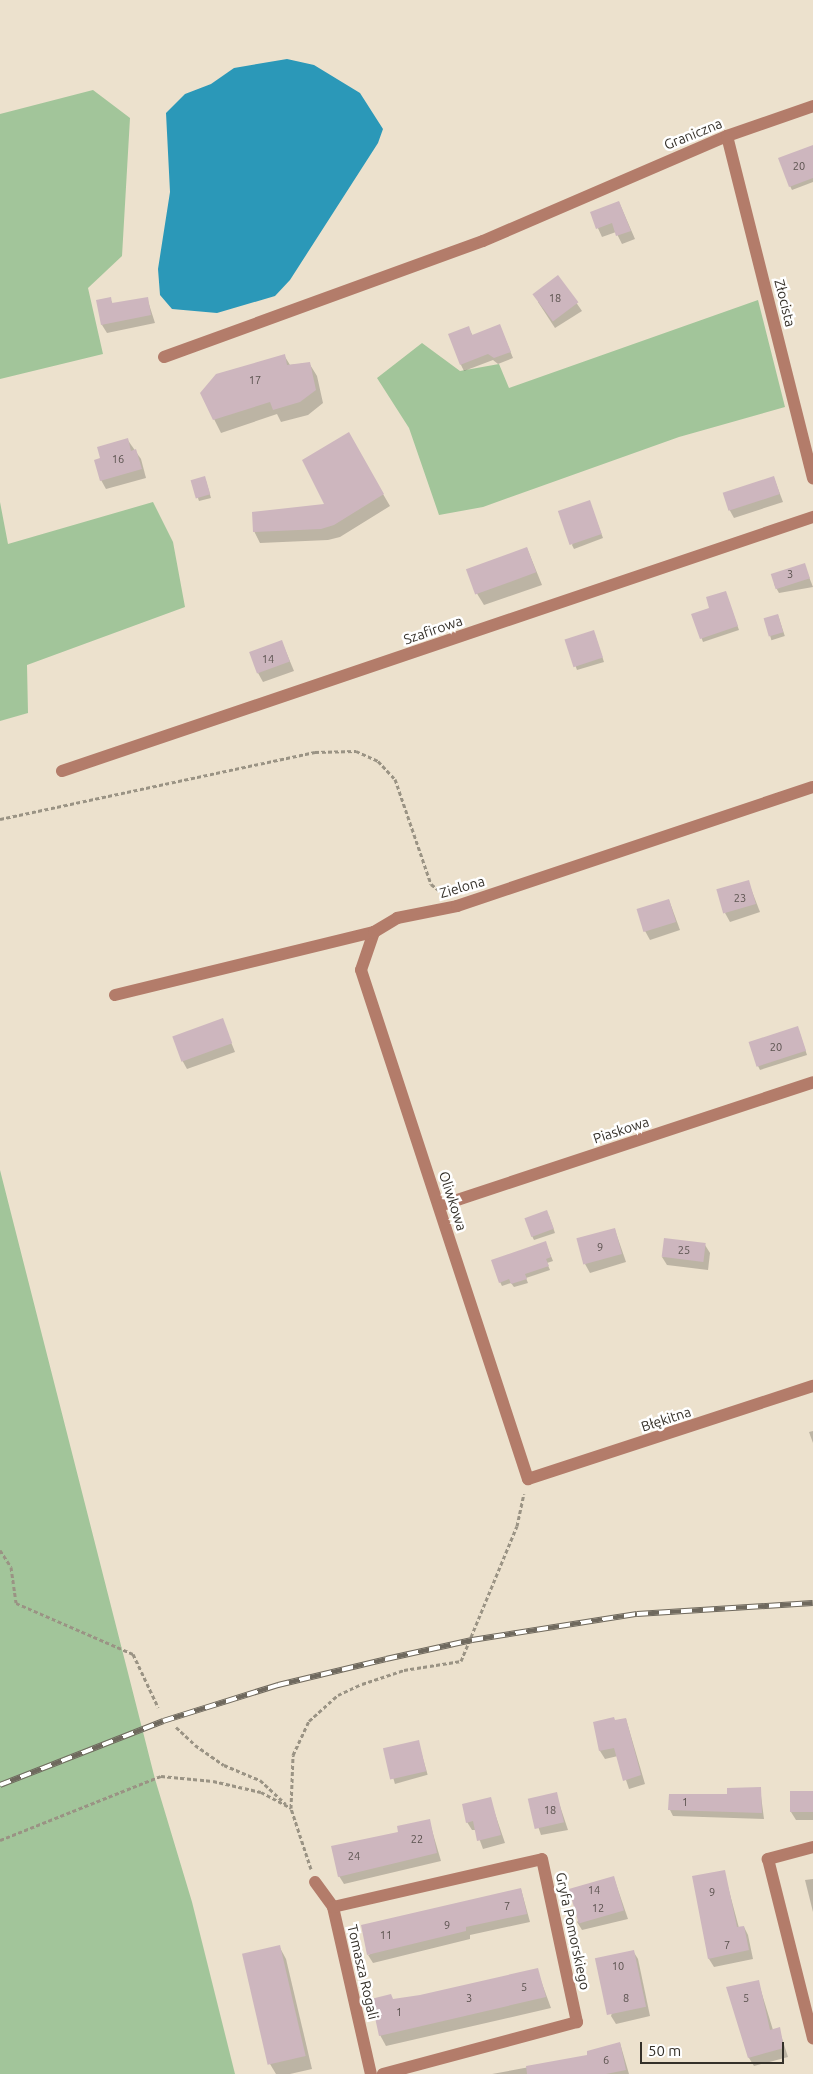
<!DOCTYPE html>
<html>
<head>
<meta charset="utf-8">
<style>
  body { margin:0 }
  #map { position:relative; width:813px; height:2074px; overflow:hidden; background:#ece1cd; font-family:Ubuntu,sans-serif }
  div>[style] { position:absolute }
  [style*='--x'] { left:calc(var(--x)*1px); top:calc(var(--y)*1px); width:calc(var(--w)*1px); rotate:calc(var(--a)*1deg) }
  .green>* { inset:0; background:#a2c59a }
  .water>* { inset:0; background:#2b98b8 }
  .shadow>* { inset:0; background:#0003; transform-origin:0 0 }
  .building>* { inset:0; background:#cdb6be; transform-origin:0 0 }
  .path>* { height:3px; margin-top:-1.5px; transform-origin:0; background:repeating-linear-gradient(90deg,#9a9384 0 4px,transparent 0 6.5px) }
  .minor>* { height:12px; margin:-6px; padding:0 6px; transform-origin:6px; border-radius:6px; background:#b37c6a }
  .rail>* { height:5.5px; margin-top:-2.75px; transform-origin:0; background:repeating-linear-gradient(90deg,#fff 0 11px,#6f695e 0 22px); box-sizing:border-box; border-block:1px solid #6f695e }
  span { translate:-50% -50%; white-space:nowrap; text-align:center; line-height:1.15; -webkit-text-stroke:5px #fff; paint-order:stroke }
  .number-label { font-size:11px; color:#5a524e }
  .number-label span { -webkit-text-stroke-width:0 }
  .street-label { font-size:14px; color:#343029 }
  .scale { position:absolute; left:640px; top:2042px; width:144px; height:22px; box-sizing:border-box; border:2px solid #343029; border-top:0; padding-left:6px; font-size:15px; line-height:18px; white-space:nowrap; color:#343029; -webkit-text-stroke:4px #fff; paint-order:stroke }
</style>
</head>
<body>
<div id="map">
  <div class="green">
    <div style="clip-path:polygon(93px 90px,130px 118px,122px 256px,88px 288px,103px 354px,0 379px,0 114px)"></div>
    <div style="clip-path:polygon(758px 300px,785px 407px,679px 437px,483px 507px,439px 515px,409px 428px,377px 378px,422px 343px,460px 371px,499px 364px,509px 388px)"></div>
    <div style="clip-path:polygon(0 502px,8px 544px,153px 502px,173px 542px,185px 607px,27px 665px,28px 713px,0 721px)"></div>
    <div style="clip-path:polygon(0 1170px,155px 1779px,192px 1902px,235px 2074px,0 2074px)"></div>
  </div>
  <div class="water">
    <div style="clip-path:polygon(287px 59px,314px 65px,360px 93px,383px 129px,378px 143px,290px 280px,275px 296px,217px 313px,172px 309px,160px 295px,158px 269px,170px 192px,166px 113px,185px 94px,211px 84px,234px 68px)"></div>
  </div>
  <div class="shadow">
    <div style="clip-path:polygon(813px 147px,813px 182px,792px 190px,790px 186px)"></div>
    <div style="clip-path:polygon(619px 202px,635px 239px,622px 244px,616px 232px,602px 237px,591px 213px)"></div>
    <div style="clip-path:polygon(558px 276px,582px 311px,555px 328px,538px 302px)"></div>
    <div style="clip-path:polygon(147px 298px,155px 323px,107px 333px,102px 325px,110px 299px,113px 304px)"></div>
    <div style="clip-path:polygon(500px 326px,513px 358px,498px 364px,493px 360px,464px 371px,461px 365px,468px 327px,473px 336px)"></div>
    <div style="clip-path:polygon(284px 355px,290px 365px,309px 363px,317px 376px,323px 403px,308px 415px,281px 422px,277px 414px,221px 433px,201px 393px)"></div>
    <div style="clip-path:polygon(348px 434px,390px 506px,340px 537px,328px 540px,260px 543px,254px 531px,325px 505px)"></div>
    <div style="clip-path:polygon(127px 439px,141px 459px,146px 478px,106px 489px,101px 480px)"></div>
    <div style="clip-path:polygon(774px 478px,783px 502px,734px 518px,729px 509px)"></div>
    <div style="clip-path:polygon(192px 481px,206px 481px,211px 498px,199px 501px)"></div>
    <div style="clip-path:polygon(591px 506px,603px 538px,574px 549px,572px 545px)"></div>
    <div style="clip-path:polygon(527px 548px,542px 585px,484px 605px,476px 592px)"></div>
    <div style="clip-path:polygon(804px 564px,813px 587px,779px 593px,774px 584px)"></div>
    <div style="clip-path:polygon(727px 596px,739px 630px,703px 642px,693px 615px,711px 609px)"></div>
    <div style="left:778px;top:615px;width:22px;height:14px;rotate:72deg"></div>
    <div style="clip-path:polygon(595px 635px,604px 662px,577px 670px,566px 640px)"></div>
    <div style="clip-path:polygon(282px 642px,294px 671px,263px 682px,258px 673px)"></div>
    <div style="clip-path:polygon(748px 881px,760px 912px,730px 922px,725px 913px)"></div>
    <div style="clip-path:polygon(669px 900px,680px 930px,650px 940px,645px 931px)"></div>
    <div style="clip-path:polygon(222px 1020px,235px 1052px,187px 1069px,182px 1060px)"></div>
    <div style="clip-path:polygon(799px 1031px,807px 1055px,760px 1070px,758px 1066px)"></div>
    <div style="clip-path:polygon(549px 1216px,555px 1233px,534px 1240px,532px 1236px)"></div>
    <div style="clip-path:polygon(615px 1230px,626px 1262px,590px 1273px,585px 1264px)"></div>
    <div style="clip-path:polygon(705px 1245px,710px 1253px,708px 1270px,667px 1265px,662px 1257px)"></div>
    <div style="clip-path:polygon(547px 1246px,553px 1261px,547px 1263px,550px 1270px,526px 1278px,528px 1283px,514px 1287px,511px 1283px,502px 1286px,500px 1282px)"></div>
    <div style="clip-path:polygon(813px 1431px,813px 1443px,809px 1432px)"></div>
    <div style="clip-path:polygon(626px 1719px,645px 1784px,629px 1789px,618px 1756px,605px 1759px,600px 1751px,595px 1723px)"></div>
    <div style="left:418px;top:1741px;width:35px;height:34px;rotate:74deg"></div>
    <div style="clip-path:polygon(760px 1788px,764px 1819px,673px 1816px,670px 1810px,670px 1795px,728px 1795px)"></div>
    <div style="clip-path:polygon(813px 1793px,813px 1820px,796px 1820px,791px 1812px)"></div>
    <div style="clip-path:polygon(556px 1794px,568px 1830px,541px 1835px,529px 1800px)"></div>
    <div style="clip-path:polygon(490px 1799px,505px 1843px,483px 1849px,476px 1830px,472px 1830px,467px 1822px)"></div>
    <div style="clip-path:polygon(429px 1820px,441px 1861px,344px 1884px,339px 1876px,400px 1833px)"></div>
    <div style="clip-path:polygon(724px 1872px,739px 1928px,744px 1927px,748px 1935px,753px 1959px,714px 1967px,709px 1959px)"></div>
    <div style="clip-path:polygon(614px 1878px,628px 1919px,582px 1930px,577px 1922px)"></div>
    <div style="clip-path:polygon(813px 1879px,813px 1912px,805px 1880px)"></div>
    <div style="clip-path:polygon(521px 1889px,530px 1922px,470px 1935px,470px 1939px,373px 1963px,368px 1955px)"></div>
    <div style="clip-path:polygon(279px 1946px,286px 1959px,312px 2069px,290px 2074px,276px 2074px,270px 2064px,244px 1955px)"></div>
    <div style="clip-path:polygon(633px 1951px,638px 1959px,650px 2016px,616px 2024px,611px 2016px)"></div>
    <div style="clip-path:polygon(537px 1970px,551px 2008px,386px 2046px,380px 2035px,420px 1996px)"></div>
    <div style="clip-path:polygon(758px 1981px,773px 2030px,779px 2029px,788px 2057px,754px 2066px,749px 2058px)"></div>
    <div style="clip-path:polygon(620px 2043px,629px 2074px,492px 2074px,589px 2056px)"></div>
  </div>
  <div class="building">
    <div style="clip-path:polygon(813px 145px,813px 178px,789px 187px,778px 158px)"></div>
    <div style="clip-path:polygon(619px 201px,631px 231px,616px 236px,612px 223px,596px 229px,590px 212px)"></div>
    <div style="left:558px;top:275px;width:34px;height:32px;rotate:53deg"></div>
    <div style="clip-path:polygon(111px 297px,112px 303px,148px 297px,151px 315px,101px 325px,96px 300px)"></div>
    <div style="clip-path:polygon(500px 324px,511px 352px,494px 358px,488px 354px,460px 365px,448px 334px,469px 326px,472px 335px)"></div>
    <div style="clip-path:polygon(285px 354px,287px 365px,310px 362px,316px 390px,300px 402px,273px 410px,270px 402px,213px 420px,200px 393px,216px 374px)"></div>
    <div style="clip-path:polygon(349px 432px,384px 494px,334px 525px,321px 529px,253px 532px,252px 512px,324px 504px,302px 460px)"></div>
    <div style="clip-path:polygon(128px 438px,131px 451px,136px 449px,142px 469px,100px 481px,94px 460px,100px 458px,97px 447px)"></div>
    <div style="left:205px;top:476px;width:19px;height:15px;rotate:74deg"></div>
    <div style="left:774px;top:476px;width:19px;height:54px;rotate:72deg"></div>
    <div style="left:590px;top:500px;width:36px;height:34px;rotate:71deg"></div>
    <div style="left:527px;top:547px;width:27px;height:65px;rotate:70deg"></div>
    <div style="left:805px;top:563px;width:16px;height:36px;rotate:72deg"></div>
    <div style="clip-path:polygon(726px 591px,738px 626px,700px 639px,691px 614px,709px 608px,706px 597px)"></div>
    <div style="left:778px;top:614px;width:19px;height:15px;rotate:74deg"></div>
    <div style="left:594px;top:630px;width:29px;height:31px;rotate:72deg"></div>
    <div style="left:282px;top:640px;width:23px;height:35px;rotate:70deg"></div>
    <div style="left:749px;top:880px;width:25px;height:34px;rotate:74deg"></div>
    <div style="left:669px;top:899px;width:24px;height:34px;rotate:73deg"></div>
    <div style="left:223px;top:1018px;width:27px;height:54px;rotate:70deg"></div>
    <div style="left:798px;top:1026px;width:26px;height:52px;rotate:72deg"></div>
    <div style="left:547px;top:1210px;width:20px;height:24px;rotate:70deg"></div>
    <div style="left:615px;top:1228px;width:27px;height:40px;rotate:75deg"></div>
    <div style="left:664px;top:1238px;width:42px;height:19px;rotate:7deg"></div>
    <div style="clip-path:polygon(546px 1241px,551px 1257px,546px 1259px,549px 1266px,525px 1274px,527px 1279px,511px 1284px,509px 1279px,499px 1283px,491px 1260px)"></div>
    <div style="clip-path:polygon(614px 1717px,615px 1720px,626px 1718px,641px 1775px,623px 1781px,614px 1748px,599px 1751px,593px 1722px)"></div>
    <div style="left:419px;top:1740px;width:32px;height:37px;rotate:77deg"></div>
    <div style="clip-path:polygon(761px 1787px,762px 1813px,668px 1810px,669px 1794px,727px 1794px,727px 1788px)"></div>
    <div style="left:813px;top:1791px;width:21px;height:23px;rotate:90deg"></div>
    <div style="left:557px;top:1792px;width:31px;height:30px;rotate:77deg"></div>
    <div style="clip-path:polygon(491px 1797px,501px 1835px,477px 1841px,473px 1821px,466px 1823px,462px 1804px)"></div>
    <div style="clip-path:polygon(430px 1819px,437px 1853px,338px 1877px,331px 1846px,398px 1832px,397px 1826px)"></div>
    <div style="clip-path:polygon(725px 1870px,737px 1927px,744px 1926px,749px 1950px,708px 1959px,692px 1876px)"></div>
    <div style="left:614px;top:1876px;width:36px;height:47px;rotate:74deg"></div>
    <div style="clip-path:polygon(521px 1888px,527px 1914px,466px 1927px,466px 1931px,367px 1955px,361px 1925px)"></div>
    <div style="left:280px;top:1945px;width:114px;height:39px;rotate:77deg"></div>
    <div style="left:634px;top:1950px;width:58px;height:40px;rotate:78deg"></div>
    <div style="clip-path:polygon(538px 1968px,546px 1997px,379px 2036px,371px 1999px,391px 1994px,393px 1999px,420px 1995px)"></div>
    <div style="clip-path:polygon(759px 1980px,770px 2030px,780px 2027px,784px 2048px,748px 2058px,726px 1987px)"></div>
    <div style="clip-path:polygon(620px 2042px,626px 2070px,606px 2074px,527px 2074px,526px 2066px,587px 2055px,587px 2051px)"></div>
  </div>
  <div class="path">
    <div style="--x:0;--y:819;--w:322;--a:-12"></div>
    <div style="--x:315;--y:752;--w:41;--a:-1.4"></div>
    <div style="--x:356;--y:751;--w:24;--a:24"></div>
    <div style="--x:378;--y:761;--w:25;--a:47"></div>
    <div style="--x:395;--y:779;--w:111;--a:71.1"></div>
    <div style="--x:431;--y:884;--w:16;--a:38"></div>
    <div style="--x:0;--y:1550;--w:20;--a:57"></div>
    <div style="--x:11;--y:1567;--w:36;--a:82"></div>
    <div style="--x:16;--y:1603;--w:128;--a:23.6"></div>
    <div style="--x:133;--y:1654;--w:59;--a:64.7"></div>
    <div style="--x:176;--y:1727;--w:26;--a:43"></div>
    <div style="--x:195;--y:1745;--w:35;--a:35"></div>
    <div style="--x:224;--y:1765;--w:39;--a:23"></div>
    <div style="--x:260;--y:1780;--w:35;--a:43"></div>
    <div style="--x:0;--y:1840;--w:173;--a:-21.7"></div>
    <div style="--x:161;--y:1776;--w:52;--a:5.5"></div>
    <div style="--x:213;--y:1781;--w:49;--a:12.9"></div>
    <div style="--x:261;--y:1792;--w:34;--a:28"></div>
    <div style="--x:311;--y:1869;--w:64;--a:-108.2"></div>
    <div style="--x:291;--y:1808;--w:53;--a:-87.8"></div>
    <div style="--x:293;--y:1755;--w:38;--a:-65"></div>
    <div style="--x:309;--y:1721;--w:39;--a:-42"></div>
    <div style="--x:338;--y:1695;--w:26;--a:-25"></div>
    <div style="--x:362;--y:1684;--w:44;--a:-18.4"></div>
    <div style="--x:404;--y:1670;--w:58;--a:-9"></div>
    <div style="--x:461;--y:1661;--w:146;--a:-67.5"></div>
    <div style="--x:517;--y:1526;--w:33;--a:-78"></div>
  </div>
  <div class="minor">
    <div style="--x:727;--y:136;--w:353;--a:75.9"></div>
    <div style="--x:164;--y:357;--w:339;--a:-20"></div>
    <div style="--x:483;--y:241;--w:266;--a:-23.3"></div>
    <div style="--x:727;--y:136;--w:91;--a:-19.2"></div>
    <div style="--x:62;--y:771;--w:793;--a:-18.69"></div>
    <div style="--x:374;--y:932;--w:40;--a:108.9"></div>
    <div style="--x:361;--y:970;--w:536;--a:71.84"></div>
    <div style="--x:528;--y:1479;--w:300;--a:-18.1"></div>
    <div style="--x:115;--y:995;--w:267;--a:-13.7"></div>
    <div style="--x:374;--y:932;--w:27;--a:-31"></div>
    <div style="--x:397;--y:918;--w:61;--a:-11.3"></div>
    <div style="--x:457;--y:906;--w:375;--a:-18.5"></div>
    <div style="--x:439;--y:1206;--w:394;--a:-18.3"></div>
    <div style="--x:813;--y:1847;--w:47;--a:165.1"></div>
    <div style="--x:768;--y:1859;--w:185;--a:75.9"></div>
    <div style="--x:315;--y:1882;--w:31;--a:54"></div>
    <div style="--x:333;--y:1907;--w:171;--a:77.2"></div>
    <div style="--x:333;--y:1907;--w:214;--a:-12.9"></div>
    <div style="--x:542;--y:1859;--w:167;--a:77.9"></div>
    <div style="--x:577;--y:2022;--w:201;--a:165"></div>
  </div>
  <div class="rail">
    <div style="--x:0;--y:1785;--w:175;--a:-21.4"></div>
    <div style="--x:163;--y:1721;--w:121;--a:-17.4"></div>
    <div style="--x:278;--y:1685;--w:111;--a:-13.5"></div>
    <div style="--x:386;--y:1659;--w:88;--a:-12.5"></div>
    <div style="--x:472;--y:1640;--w:167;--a:-9"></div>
    <div style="--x:637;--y:1614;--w:176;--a:-3.6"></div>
  </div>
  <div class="number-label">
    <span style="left:799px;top:166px">20</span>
    <span style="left:555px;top:298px">18</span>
    <span style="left:255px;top:380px">17</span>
    <span style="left:118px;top:459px">16</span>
    <span style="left:790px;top:574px">3</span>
    <span style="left:268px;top:659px">14</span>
    <span style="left:740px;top:898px">23</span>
    <span style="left:776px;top:1047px">20</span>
    <span style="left:600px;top:1247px">9</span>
    <span style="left:684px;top:1250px">25</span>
    <span style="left:685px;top:1802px">1</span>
    <span style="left:550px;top:1810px">18</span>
    <span style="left:417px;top:1839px">22</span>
    <span style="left:354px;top:1856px">24</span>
    <span style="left:594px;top:1890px">14</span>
    <span style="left:712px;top:1892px">9</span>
    <span style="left:507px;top:1906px">7</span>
    <span style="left:598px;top:1908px">12</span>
    <span style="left:447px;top:1925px">9</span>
    <span style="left:386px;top:1935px">11</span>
    <span style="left:727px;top:1945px">7</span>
    <span style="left:618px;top:1966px">10</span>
    <span style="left:524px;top:1987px">5</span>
    <span style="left:469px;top:1998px">3</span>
    <span style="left:626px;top:1998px">8</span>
    <span style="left:746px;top:1998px">5</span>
    <span style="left:399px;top:2012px">1</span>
    <span style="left:606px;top:2060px">6</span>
  </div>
  <div class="street-label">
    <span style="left:693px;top:134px;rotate:-22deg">Graniczna</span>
    <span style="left:785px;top:303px;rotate:76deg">Złocista</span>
    <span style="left:433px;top:630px;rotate:-19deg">Szafirowa</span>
    <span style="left:462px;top:887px;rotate:-16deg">Zielona</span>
    <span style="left:621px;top:1130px;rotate:-18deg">Piaskowa</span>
    <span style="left:453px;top:1201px;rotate:72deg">Oliwkowa</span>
    <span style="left:666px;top:1419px;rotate:-18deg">Błękitna</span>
    <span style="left:573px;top:1931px;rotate:78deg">Gryfa Pomorskiego</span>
    <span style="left:363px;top:1972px;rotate:77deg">Tomasza Rogali</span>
  </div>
  <div class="scale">50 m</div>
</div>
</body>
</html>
